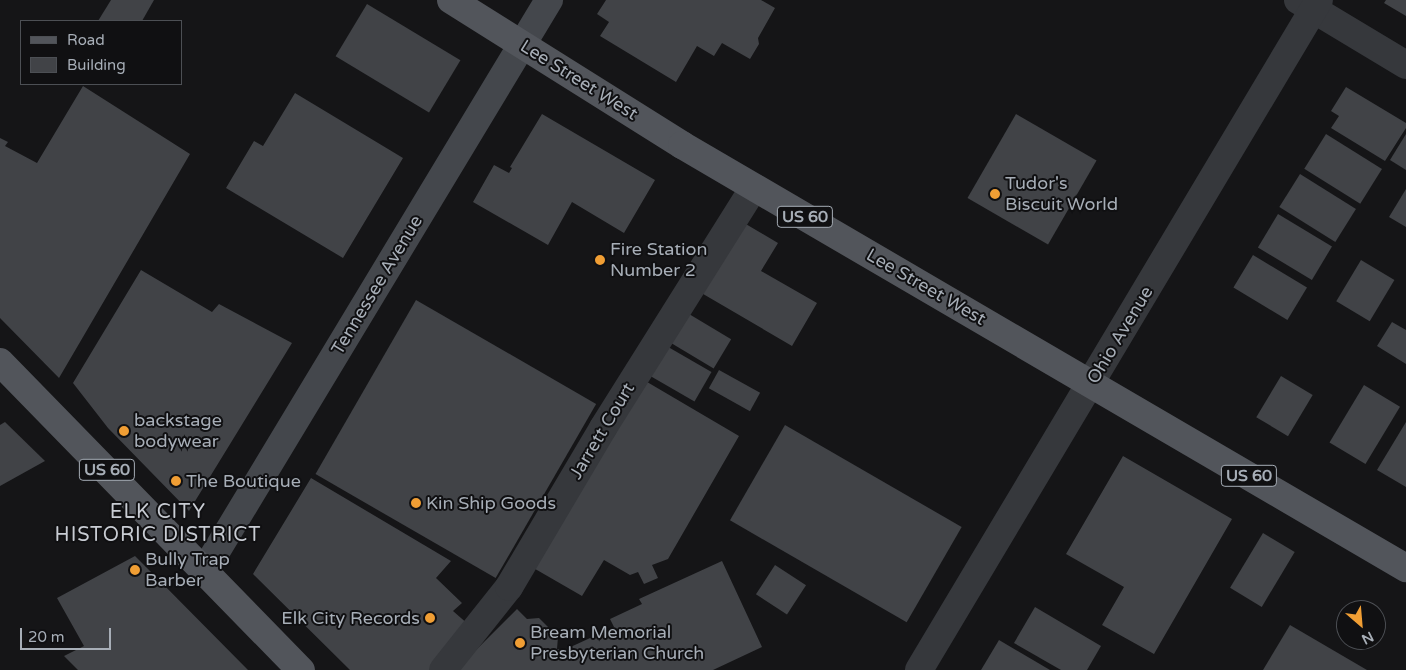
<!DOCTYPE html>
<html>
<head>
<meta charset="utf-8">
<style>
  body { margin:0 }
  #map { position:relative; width:1406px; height:670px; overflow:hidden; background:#151517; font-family:"Varela Round",sans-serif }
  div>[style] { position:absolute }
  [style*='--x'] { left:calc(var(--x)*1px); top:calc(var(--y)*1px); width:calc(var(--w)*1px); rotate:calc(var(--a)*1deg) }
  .building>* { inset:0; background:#414347; transform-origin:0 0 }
  .street>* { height:28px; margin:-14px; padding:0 14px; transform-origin:14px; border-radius:14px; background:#36383c }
  .secondary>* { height:28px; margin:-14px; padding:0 14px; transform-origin:14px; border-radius:14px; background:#44474c }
  .primary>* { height:28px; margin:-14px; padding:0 14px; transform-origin:14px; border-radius:14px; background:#52555b }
  .dots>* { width:14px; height:14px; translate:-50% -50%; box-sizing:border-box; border:2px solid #101012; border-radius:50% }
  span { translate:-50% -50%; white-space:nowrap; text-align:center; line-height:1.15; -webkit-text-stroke:4px #101012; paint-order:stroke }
  .shield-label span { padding:1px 4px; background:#101012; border:1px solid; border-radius:4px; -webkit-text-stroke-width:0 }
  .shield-label { font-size:16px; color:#a7aeb7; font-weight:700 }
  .street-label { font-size:18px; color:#a7aeb7 }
  .poi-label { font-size:18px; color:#a7aeb7 }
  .left { translate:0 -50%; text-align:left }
  .right { translate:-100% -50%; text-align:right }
  .quarter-label { font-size:20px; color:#c8ccd3; letter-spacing:1px }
  .legend { position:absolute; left:20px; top:20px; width:162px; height:65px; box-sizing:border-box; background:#101012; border:1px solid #4c4f54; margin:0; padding:6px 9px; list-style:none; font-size:15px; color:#a7aeb7 }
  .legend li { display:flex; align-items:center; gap:10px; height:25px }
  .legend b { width:25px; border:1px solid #4c4f54 }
  .north { position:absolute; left:1336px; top:600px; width:50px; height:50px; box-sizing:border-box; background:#101012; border:1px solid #4c4f54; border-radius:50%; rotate:153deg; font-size:14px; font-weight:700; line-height:20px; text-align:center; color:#a7aeb7 }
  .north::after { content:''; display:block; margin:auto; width:18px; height:22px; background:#f09e34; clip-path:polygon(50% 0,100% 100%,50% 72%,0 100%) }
  .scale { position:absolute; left:20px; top:628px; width:91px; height:22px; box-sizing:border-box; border:2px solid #a7aeb7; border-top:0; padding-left:6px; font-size:15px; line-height:18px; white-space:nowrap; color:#a7aeb7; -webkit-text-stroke:4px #101012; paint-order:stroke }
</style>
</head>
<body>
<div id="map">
  <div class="building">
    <div style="clip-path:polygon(111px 0,154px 0,142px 21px,98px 21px)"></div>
    <div style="clip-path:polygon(606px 0,761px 0,775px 8px,758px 38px,759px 44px,750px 59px,722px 43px,714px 56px,697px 46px,676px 82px,600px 36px,609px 22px,597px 14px)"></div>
    <div style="clip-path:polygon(1386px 0,1406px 0,1406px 16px,1384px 3px)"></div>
    <div style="left:367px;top:4px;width:109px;height:61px;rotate:31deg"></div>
    <div style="clip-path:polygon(83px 86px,190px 154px,59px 378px,0 318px,0 138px,8px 142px,5px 146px,37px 163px)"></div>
    <div style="clip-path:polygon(1346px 87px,1406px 123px,1406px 128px,1385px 161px,1331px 128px,1339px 116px,1331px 111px)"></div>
    <div style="clip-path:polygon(295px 93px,403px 158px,343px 258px,226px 188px,254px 141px,263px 146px)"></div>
    <div style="clip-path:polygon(542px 114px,655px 180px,624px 233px,572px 202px,548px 245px,473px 202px,494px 165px,509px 173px,512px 168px,510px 167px)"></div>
    <div style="left:1016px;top:114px;width:93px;height:97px;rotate:30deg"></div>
    <div style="left:1326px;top:134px;width:66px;height:41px;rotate:32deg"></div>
    <div style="clip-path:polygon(1406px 134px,1406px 170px,1390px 160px)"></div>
    <div style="left:1300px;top:174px;width:66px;height:39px;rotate:32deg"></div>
    <div style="clip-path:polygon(1406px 189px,1406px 227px,1389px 217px)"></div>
    <div style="left:1278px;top:214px;width:63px;height:39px;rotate:31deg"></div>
    <div style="clip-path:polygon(739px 220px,778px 243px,761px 271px,817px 303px,792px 346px,698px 291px)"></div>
    <div style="left:1253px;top:255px;width:63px;height:38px;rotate:31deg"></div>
    <div style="left:1361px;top:260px;width:39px;height:48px;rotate:31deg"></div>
    <div style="clip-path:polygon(141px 270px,212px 312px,219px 304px,292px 343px,189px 511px,108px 428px,73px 383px)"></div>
    <div style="left:416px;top:300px;width:208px;height:201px;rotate:30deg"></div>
    <div style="left:684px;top:311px;width:55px;height:34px;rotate:31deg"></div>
    <div style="clip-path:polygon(1392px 322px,1406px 330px,1406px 364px,1377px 346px)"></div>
    <div style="left:663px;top:344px;width:56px;height:34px;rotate:30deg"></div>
    <div style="left:719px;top:370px;width:47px;height:21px;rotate:29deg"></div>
    <div style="left:1281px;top:376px;width:37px;height:48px;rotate:31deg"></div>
    <div style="clip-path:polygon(642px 379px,739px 436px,668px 559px,652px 565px,658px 578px,644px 584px,638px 572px,630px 575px,604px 560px,582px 596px,530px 566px)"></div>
    <div style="left:1364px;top:385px;width:42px;height:67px;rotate:31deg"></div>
    <div style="clip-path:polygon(5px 422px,45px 461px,0 486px,0 425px)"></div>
    <div style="clip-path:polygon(1406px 422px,1406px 487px,1377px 470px)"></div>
    <div style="left:785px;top:425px;width:204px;height:110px;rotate:30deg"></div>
    <div style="clip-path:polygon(1123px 456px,1232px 519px,1154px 654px,1102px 625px,1124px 587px,1066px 554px)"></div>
    <div style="clip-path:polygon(311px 478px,451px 561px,436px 578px,462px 603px,453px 611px,469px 625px,430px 670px,350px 670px,253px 574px)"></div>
    <div style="left:1263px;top:533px;width:37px;height:64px;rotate:31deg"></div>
    <div style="clip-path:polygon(135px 556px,154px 575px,248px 670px,78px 670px,64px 656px,84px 646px,57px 598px)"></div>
    <div style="clip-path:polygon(722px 561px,762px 647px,713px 670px,456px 670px,517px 609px,527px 619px,539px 618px,558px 637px,557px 649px,564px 650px,614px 627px,610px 619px,642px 604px,639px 599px)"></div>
    <div style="left:775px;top:565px;width:37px;height:35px;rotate:33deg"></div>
    <div style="clip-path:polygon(1035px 607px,1101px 646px,1087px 670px,1061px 670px,1014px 643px)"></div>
    <div style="clip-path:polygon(1290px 625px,1367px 670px,1263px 670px)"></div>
    <div style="clip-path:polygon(999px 640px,1050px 670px,981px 670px)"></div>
  </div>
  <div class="street">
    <div style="--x:1298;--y:0;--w:126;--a:31"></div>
    <div style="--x:443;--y:670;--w:106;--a:-51.5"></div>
    <div style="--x:509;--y:587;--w:185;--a:-59.4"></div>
    <div style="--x:603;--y:428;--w:284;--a:-57.9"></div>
    <div style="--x:919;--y:670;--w:780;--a:-59.16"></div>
  </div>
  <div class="secondary">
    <div style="--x:205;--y:570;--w:666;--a:-58.89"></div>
  </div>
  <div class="primary">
    <div style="--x:451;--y:0;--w:273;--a:32.1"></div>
    <div style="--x:682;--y:145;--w:839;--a:30.3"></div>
    <div style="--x:0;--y:362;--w:431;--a:45.7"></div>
  </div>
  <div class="dots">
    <div style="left:995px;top:194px;background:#f09e34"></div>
    <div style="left:600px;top:260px;background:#f09e34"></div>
    <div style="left:124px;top:431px;background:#f09e34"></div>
    <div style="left:176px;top:481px;background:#f09e34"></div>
    <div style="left:416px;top:503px;background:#f09e34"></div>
    <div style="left:135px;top:570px;background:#f09e34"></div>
    <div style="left:430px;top:618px;background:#f09e34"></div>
    <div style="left:520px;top:643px;background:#f09e34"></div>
  </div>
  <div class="shield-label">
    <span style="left:805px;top:217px">US 60</span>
    <span style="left:107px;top:470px">US 60</span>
    <span style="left:1249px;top:476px">US 60</span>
  </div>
  <div class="street-label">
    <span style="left:579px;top:80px;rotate:32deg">Lee Street West</span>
    <span style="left:377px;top:285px;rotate:-59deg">Tennessee Avenue</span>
    <span style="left:926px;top:287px;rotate:30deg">Lee Street West</span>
    <span style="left:1120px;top:335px;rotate:-59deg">Ohio Avenue</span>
    <span style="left:602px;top:431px;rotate:-59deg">Jarrett Court</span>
  </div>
  <div class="poi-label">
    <span class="left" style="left:1005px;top:194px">Tudor's<br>Biscuit World</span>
    <span class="left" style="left:610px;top:260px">Fire Station<br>Number 2</span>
    <span class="left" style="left:134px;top:431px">backstage<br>bodywear</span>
    <span class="left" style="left:186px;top:481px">The Boutique</span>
    <span class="left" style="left:426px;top:503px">Kin Ship Goods</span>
    <span class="left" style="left:145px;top:570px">Bully Trap<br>Barber</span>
    <span class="right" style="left:420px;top:618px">Elk City Records</span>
    <span class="left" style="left:530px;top:643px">Bream Memorial<br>Presbyterian Church</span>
  </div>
  <div class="quarter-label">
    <span style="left:158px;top:524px">ELK CITY<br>HISTORIC DISTRICT</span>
  </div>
  <ul class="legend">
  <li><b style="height:6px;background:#52555b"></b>Road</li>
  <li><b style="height:14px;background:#414347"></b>Building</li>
  </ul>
  <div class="north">N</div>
  <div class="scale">20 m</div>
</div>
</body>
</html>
